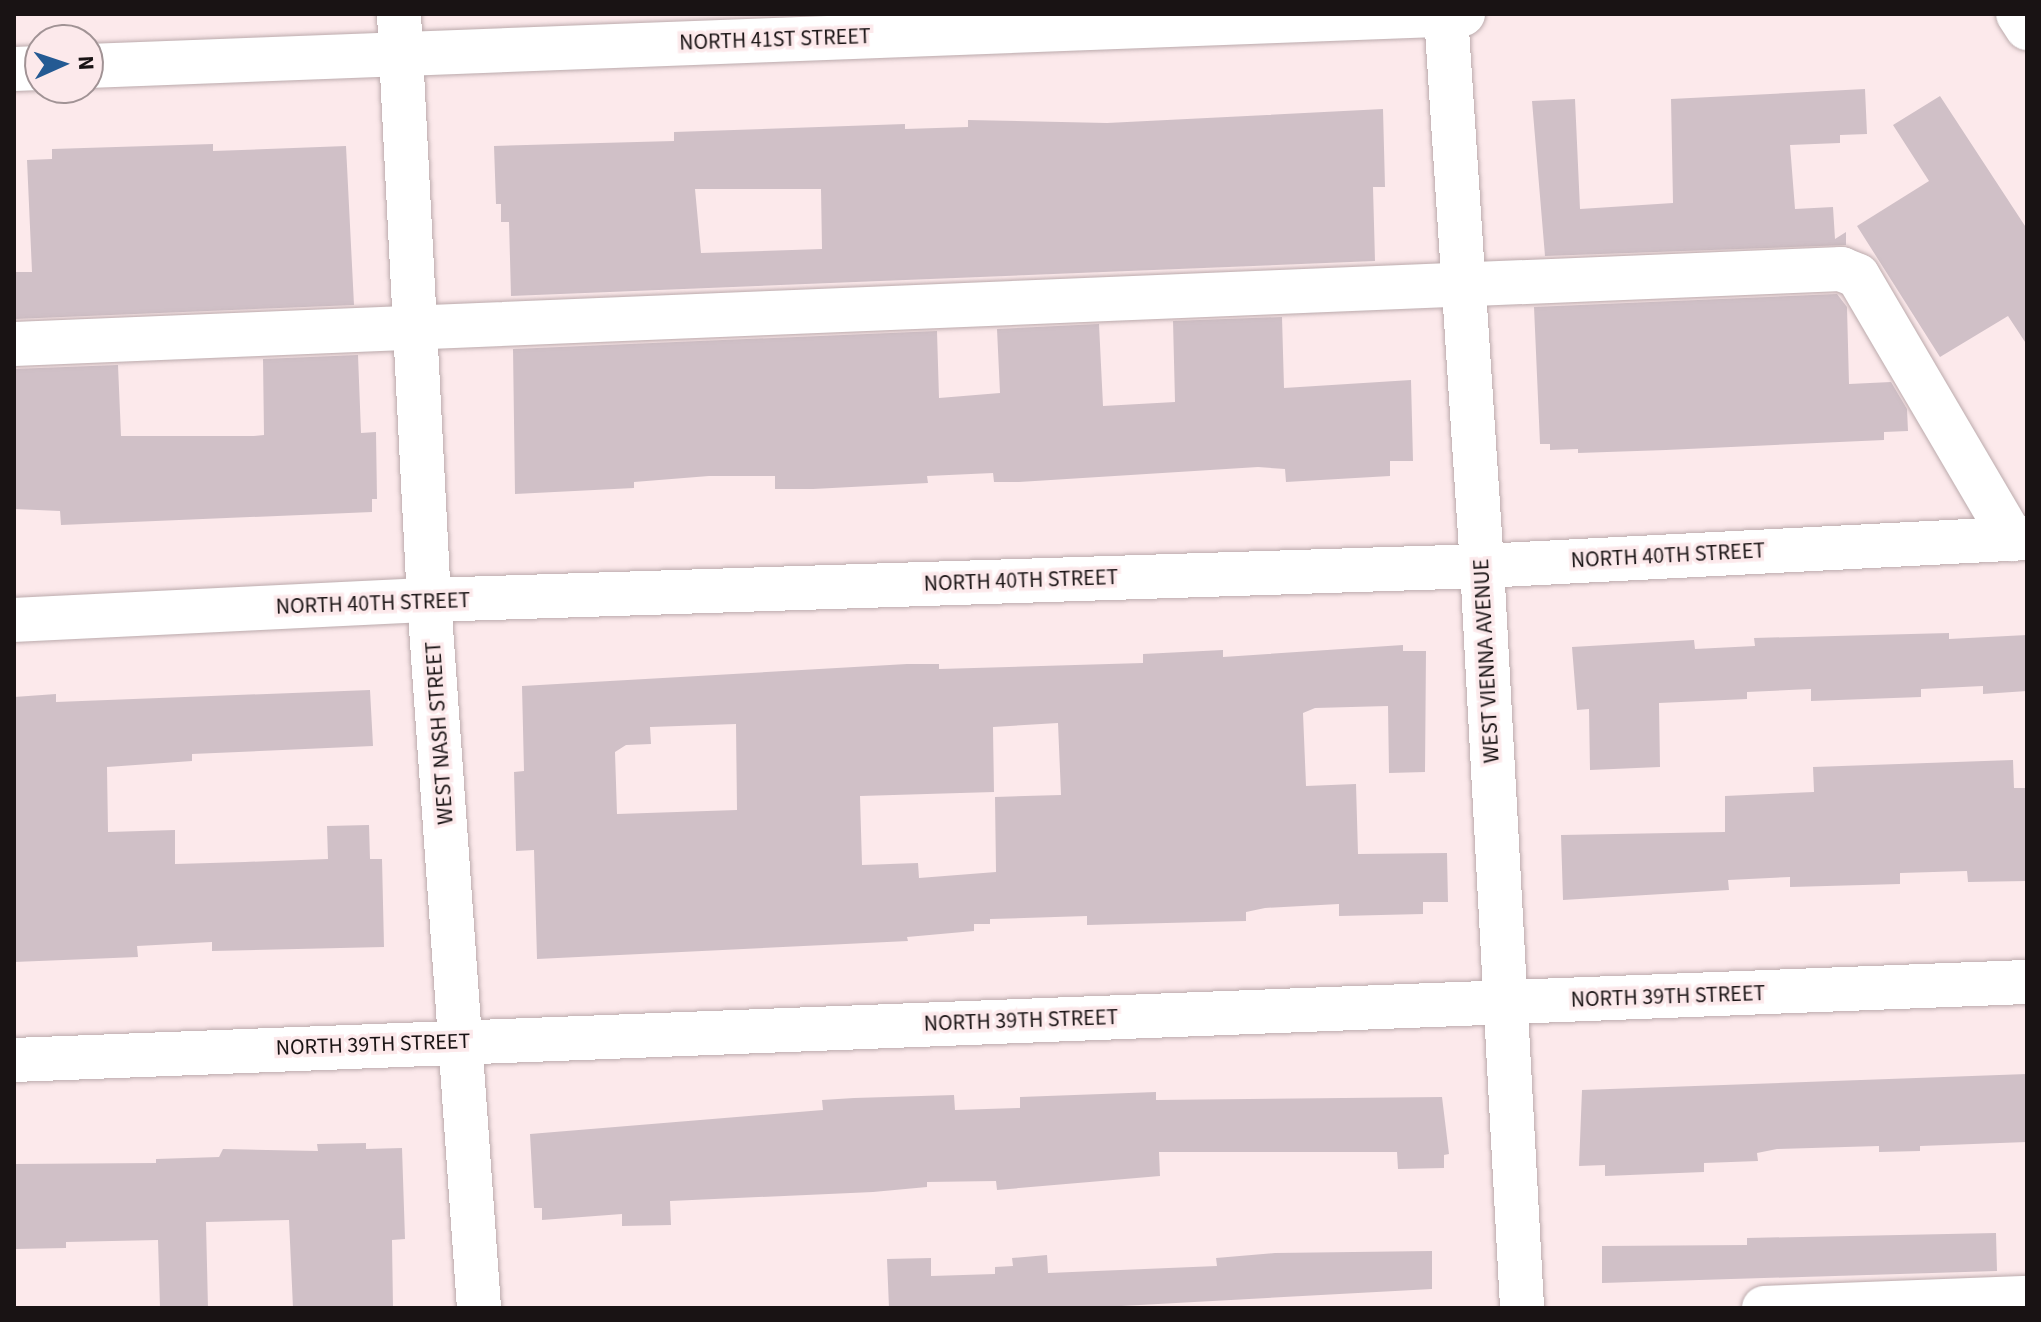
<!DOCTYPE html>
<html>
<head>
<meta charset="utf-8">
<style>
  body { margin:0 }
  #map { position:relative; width:2041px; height:1322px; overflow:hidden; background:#fce9eb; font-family:"Source Sans 3",sans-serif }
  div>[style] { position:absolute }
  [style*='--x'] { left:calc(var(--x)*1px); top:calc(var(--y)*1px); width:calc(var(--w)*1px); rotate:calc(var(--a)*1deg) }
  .building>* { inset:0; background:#d0c0c7 }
  .roads { filter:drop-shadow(0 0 2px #bbaaac) drop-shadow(0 0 2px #bbaaac) }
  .minor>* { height:44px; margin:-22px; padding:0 22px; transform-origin:22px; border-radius:22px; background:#fff }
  span { translate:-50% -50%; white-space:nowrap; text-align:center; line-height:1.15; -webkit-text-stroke:7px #fce9eb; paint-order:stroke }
  .street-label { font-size:22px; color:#191314 }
  .frame { position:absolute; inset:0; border:16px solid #191314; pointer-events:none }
  .north { position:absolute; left:24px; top:24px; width:80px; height:80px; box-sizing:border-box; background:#fce9eb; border:2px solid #a19395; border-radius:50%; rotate:87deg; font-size:22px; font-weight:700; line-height:32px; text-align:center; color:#191314 }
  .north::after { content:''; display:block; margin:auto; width:28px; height:36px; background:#245a93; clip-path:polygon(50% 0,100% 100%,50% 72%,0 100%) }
</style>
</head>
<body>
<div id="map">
  <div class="building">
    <div style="clip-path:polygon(1865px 89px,1867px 134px,1840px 135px,1840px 143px,1790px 145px,1795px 209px,1833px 207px,1835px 239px,1846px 232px,1846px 245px,1545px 256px,1532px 101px,1575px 99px,1580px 209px,1673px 203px,1671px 99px)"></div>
    <div style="clip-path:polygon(1940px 96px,2027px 229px,2027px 345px,2008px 316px,1940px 357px,1857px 226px,1929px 181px,1893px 125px)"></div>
    <div style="clip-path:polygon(evenodd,1383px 109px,1385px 187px,1373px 187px,1375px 261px,511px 296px,509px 222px,501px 222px,501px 204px,496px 204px,494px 146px,674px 141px,674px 132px,905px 124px,905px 129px,968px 127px,968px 120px,1107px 123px,1383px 109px,695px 189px,821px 189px,822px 249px,701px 253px,695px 189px)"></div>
    <div style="clip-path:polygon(213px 144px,213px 151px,346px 146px,354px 305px,14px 319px,14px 272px,32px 272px,27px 160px,52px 159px,52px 149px)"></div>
    <div style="clip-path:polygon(1837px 294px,1847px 307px,1849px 384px,1891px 382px,1907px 409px,1908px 431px,1884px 432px,1884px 440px,1666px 450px,1578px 453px,1578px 449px,1550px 450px,1550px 444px,1540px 444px,1534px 307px)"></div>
    <div style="clip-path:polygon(1282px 317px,1284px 388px,1411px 380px,1413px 461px,1390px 461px,1390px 476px,1286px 482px,1285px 469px,1258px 467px,1019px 482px,994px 482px,993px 473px,927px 476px,928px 483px,813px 489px,775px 489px,775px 476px,709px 476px,634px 482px,634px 488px,515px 494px,513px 349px,937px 331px,939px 398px,1000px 393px,997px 329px,1099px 324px,1103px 406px,1175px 402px,1173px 321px)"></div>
    <div style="clip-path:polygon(358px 355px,361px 433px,376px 432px,377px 499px,372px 499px,372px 512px,61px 525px,60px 511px,14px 509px,14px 369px,118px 365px,121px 436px,254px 436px,264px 435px,263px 359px)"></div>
    <div style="clip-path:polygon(1949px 633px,1949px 639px,2027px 635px,2027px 691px,1983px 694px,1983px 686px,1921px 689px,1921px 697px,1811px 701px,1811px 689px,1747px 692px,1747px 699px,1659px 703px,1660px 767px,1590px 770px,1589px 709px,1577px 710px,1572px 647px,1694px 640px,1695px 649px,1755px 646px,1754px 638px)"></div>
    <div style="clip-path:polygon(evenodd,1403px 645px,1403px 651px,1426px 651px,1425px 772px,1389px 773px,1388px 706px,1315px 708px,1303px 713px,1306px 786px,1356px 784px,1358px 854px,1447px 853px,1448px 902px,1423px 902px,1423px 914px,1339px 916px,1339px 904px,1265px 908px,1246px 912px,1246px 921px,1087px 925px,1087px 916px,990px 919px,990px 924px,974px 924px,974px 931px,907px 937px,908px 941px,537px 959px,534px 850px,516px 851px,514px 772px,524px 771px,522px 686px,907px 664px,939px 664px,939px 669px,1143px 663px,1143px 654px,1223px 650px,1223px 657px,1403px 645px,1058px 723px,1061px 795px,995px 797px,996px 872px,919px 878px,918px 863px,862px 865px,860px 796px,994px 792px,993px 727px,1058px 723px,1403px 645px,736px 724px,737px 810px,617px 814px,615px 752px,626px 745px,651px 744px,650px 727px,736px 724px)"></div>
    <div style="clip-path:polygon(370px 690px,373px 746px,192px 754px,192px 761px,107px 767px,108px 832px,175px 830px,175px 864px,245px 862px,328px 859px,327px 826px,369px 825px,370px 859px,382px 859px,384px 947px,212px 951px,212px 942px,137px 946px,138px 957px,14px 962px,14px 697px,56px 694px,56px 702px)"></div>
    <div style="clip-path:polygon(2013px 760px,2014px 788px,2027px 788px,2027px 881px,1968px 882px,1967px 871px,1900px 873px,1900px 884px,1790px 887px,1790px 877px,1728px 880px,1729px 890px,1563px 900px,1561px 835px,1725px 832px,1725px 796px,1814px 792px,1813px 767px)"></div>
    <div style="clip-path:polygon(2027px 1074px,2027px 1142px,1920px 1146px,1920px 1151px,1879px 1152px,1879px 1146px,1777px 1149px,1757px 1153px,1758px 1161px,1704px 1163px,1704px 1172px,1605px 1176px,1605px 1165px,1579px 1166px,1582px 1090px)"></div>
    <div style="clip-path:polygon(1156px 1092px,1156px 1100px,1442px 1097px,1449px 1154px,1444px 1155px,1444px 1168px,1398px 1169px,1397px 1152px,1159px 1152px,1160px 1176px,997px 1190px,996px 1181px,927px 1182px,927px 1187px,873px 1192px,670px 1201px,671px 1225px,622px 1226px,622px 1214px,542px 1220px,542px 1208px,534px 1208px,530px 1134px,823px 1110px,822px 1100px,854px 1098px,954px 1095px,955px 1110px,1020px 1108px,1020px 1097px)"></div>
    <div style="clip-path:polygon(366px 1143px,366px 1149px,402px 1148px,405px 1239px,392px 1240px,393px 1308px,293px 1308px,289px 1220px,206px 1222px,208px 1308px,160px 1308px,158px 1240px,66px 1242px,66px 1248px,15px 1249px,14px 1164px,156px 1163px,156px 1159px,219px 1157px,223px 1149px,318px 1151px,317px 1144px)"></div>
    <div style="clip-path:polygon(1996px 1233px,1997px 1271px,1602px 1283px,1602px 1246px,1747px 1245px,1747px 1238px)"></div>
    <div style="clip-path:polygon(1432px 1251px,1432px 1289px,1085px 1308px,889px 1308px,887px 1259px,931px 1258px,931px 1276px,995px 1274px,995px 1267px,1013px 1266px,1012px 1258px,1047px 1255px,1048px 1273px,1217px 1266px,1216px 1258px,1275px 1253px)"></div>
  </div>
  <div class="roads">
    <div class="minor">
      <div style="--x:399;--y:14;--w:587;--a:87.07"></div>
      <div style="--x:429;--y:600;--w:710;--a:85.96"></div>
      <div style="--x:2018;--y:14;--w:17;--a:57"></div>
      <div style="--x:1446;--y:15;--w:552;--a:86.26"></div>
      <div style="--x:1482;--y:566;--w:743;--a:86.91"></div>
      <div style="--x:88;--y:66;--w:1376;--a:-2.17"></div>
      <div style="--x:14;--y:69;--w:26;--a:-2"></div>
      <div style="--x:14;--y:344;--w:1829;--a:-2.35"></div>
      <div style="--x:1841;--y:269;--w:18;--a:22"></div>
      <div style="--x:1858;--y:276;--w:305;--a:59.6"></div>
      <div style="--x:14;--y:620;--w:415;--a:-2.8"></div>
      <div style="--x:429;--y:600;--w:1054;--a:-1.85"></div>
      <div style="--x:1482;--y:566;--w:546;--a:-2.94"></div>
      <div style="--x:14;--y:1060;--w:2015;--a:-2.22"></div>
      <div style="--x:1764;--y:1308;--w:263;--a:-2.2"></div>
    </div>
  </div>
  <div class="street-label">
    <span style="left:775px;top:40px;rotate:-2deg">NORTH 41ST STREET</span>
    <span style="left:1668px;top:556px;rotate:-3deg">NORTH 40TH STREET</span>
    <span style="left:1021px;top:581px;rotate:-2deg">NORTH 40TH STREET</span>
    <span style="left:373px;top:604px;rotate:-2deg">NORTH 40TH STREET</span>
    <span style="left:1487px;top:661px;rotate:-93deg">WEST VIENNA AVENUE</span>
    <span style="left:440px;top:733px;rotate:-94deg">WEST NASH STREET</span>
    <span style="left:1668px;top:997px;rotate:-2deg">NORTH 39TH STREET</span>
    <span style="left:1021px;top:1021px;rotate:-2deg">NORTH 39TH STREET</span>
    <span style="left:373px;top:1045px;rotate:-2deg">NORTH 39TH STREET</span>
  </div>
  <div class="frame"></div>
  <div class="north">N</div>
</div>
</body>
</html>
